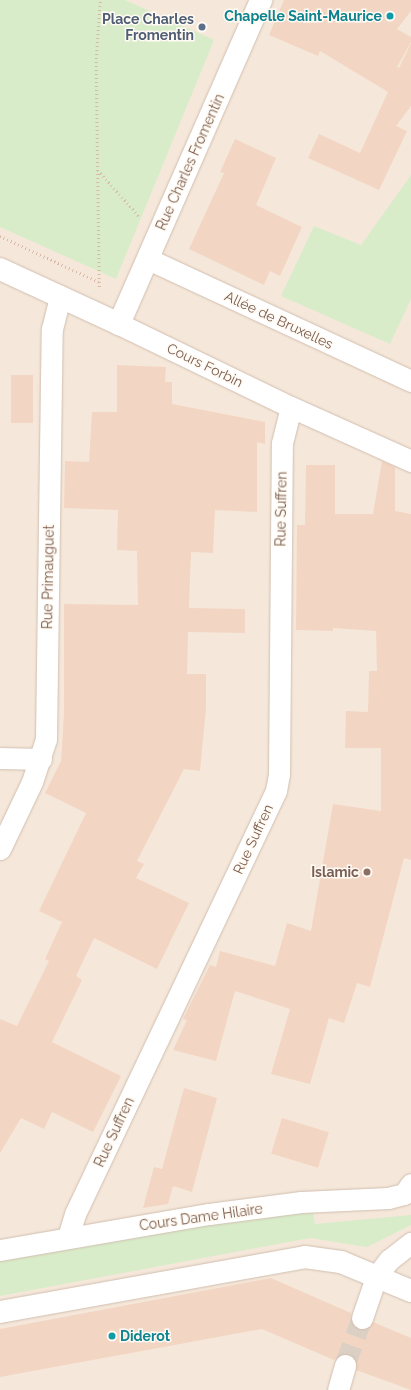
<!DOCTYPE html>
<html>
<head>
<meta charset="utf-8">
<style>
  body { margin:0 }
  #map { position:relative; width:411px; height:1390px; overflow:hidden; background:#fdf6ec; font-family:Raleway,sans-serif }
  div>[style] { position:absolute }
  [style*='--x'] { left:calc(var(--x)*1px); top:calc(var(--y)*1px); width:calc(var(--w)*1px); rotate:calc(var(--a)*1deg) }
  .residential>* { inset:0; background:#f5e8da; transform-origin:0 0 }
  .green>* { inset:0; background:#d8ecc9 }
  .building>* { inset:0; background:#f3d5c3; transform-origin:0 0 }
  .minor-tunnel>* { height:21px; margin-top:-10.5px; transform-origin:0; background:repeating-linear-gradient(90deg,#dcd0c4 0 21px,transparent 0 31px) }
  .path>* { height:2.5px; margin-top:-1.25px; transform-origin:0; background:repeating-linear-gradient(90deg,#d9b8a5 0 1px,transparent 0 4px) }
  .roads { filter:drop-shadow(0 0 1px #d1beb0) drop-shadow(0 0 1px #d1beb0) }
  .minor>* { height:21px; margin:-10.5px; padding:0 10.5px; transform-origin:10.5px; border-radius:10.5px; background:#fff }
  .tertiary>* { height:22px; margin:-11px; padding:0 11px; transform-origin:11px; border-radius:11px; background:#fff }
  .dots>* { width:11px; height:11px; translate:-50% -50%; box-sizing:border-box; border:2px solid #fffaf3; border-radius:50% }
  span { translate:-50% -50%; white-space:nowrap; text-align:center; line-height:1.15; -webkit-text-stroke:3px #fffaf3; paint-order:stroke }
  .culture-label { font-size:14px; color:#0d838f; font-weight:700 }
  .right { translate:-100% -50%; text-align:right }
  .left { translate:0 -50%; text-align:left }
  .service-label { font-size:14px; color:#4e5e75; font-weight:700 }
  .street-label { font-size:14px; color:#7a5c4d }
  .education-label { font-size:14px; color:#785e54; font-weight:700 }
</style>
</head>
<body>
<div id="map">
  <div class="residential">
    <div style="left:0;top:0;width:411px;height:1390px"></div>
  </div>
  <div class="green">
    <div style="clip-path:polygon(0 0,125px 0,214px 40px,116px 279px,0 227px)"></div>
    <div style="clip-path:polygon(411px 175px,411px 299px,390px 344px,281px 296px,314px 226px,361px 245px)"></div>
    <div style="clip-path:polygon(294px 1213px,313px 1213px,315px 1224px,411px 1215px,411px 1225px,367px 1247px,310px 1238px,0 1296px,0 1261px,241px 1216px)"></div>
  </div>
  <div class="building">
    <div style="clip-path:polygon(284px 0,411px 0,411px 11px,397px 29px,411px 37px,411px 42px,397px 67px,399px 68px,411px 43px,411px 106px,396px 126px,407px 131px,379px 190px,308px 158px,319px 134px,360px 153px,388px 92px,320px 51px,318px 56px,269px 35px)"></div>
    <div style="clip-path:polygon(235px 139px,276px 158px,256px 205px,302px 227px,280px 276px,270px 271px,264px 285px,189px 249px,224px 173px,220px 172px)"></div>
    <div style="clip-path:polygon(117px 365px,166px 367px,165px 382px,172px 382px,172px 404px,265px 422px,265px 444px,257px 442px,257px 512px,215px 510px,213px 553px,191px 552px,189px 608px,245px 609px,245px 633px,188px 632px,187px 674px,206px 674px,206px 708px,200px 771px,184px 769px,137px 861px,144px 864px,136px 878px,189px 903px,157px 969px,94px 938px,76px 976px,82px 980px,52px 1042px,121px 1076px,93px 1132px,52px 1112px,44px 1129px,21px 1118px,0 1153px,0 1019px,17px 1026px,49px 961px,45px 959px,62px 922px,39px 911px,86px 813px,45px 793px,61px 761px,64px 713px,64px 604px,138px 605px,137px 551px,117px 550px,118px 510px,64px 508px,65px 461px,89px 462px,92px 412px,117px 412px)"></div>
    <div style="left:11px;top:375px;width:22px;height:48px"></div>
    <div style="clip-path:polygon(382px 461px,395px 467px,395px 511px,411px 514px,411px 860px,404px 858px,370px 987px,357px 983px,344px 1023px,329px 1018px,310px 1084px,271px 1074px,290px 1009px,235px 991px,216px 1061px,173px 1050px,187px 1020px,183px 1019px,210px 965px,216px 967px,220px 951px,275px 966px,287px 923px,311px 931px,333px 804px,381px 811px,381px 748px,345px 748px,346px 711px,368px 712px,369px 671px,377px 671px,376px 631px,333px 628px,333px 631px,296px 630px,297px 525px,305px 525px,306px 465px,335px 465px,335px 514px,373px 514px)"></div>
    <div style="clip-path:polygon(184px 1088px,217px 1098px,192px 1192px,173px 1186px,168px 1204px,143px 1208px,154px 1167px,162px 1169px)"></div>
    <div style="left:282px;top:1118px;width:49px;height:37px;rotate:17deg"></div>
    <div style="clip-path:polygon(271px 1278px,351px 1313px,350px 1321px,358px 1329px,365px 1330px,373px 1322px,411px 1338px,411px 1390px,356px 1370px,356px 1362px,349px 1354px,342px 1354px,334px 1360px,262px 1329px,0 1377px,0 1329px)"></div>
  </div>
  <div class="minor-tunnel">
    <div style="--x:345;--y:1365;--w:50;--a:-70.1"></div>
  </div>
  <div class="path">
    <div style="--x:98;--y:170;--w:62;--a:48.3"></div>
    <div style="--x:0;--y:236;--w:109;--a:24.9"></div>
    <div style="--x:99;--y:287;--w:228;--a:-90.8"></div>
    <div style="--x:96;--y:59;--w:59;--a:-86.1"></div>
  </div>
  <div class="roads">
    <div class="minor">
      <div style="--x:148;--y:259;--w:290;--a:24.9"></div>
      <div style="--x:119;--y:324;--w:191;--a:25.8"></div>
      <div style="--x:291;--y:407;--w:132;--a:24.2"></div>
      <div style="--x:0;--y:758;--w:41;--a:1.4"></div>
      <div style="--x:0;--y:849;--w:74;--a:-64.5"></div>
      <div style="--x:32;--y:782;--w:45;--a:-72"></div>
      <div style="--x:46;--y:739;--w:410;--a:-89.2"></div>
      <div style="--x:52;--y:329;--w:34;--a:-76"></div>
      <div style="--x:68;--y:1237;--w:24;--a:-73"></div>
      <div style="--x:75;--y:1214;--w:468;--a:-64.6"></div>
      <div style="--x:276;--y:791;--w:17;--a:-80"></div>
      <div style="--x:279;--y:774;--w:331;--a:-89.5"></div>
      <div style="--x:282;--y:443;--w:37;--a:-76"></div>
      <div style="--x:0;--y:1250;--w:212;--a:-9.8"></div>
      <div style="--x:209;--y:1214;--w:93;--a:-7.4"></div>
      <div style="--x:301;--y:1202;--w:87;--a:-2.6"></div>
      <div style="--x:388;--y:1198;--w:16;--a:-14"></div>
      <div style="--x:404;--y:1194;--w:12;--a:-55"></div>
      <div style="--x:362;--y:1318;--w:43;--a:-71.1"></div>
      <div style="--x:376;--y:1277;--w:21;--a:-53"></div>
      <div style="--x:389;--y:1260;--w:28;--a:-38"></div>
      <div style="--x:338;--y:1390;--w:26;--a:-74"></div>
    </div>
    <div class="tertiary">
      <div style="--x:0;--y:269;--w:131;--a:24.8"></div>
      <div style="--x:119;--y:324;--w:354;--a:-66.3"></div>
      <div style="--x:0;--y:1312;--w:310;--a:-10.2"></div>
      <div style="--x:305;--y:1257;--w:36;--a:8"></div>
      <div style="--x:341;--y:1262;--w:76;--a:22.5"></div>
    </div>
  </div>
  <div class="dots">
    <div style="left:390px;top:16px;background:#0f9aa8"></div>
    <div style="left:202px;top:27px;background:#5c6f8a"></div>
    <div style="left:367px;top:872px;background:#8d6e63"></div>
    <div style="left:112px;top:1336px;background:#0f9aa8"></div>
  </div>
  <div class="culture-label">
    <span class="right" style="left:382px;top:16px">Chapelle Saint-Maurice</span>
    <span class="left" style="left:120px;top:1336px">Diderot</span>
  </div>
  <div class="service-label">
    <span class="right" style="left:194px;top:27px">Place Charles<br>Fromentin</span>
  </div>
  <div class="street-label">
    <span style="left:190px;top:162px;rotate:-66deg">Rue Charles Fromentin</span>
    <span style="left:279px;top:320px;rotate:25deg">Allée de Bruxelles</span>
    <span style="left:205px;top:365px;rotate:26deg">Cours Forbin</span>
    <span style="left:281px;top:509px;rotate:-89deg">Rue Suffren</span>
    <span style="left:48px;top:577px;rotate:-89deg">Rue Primauguet</span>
    <span style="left:253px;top:839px;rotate:-65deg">Rue Suffren</span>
    <span style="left:114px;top:1132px;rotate:-65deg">Rue Suffren</span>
    <span style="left:201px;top:1217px;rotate:-8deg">Cours Dame Hilaire</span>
  </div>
  <div class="education-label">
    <span class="right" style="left:359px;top:872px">Islamic</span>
  </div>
</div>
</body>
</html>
